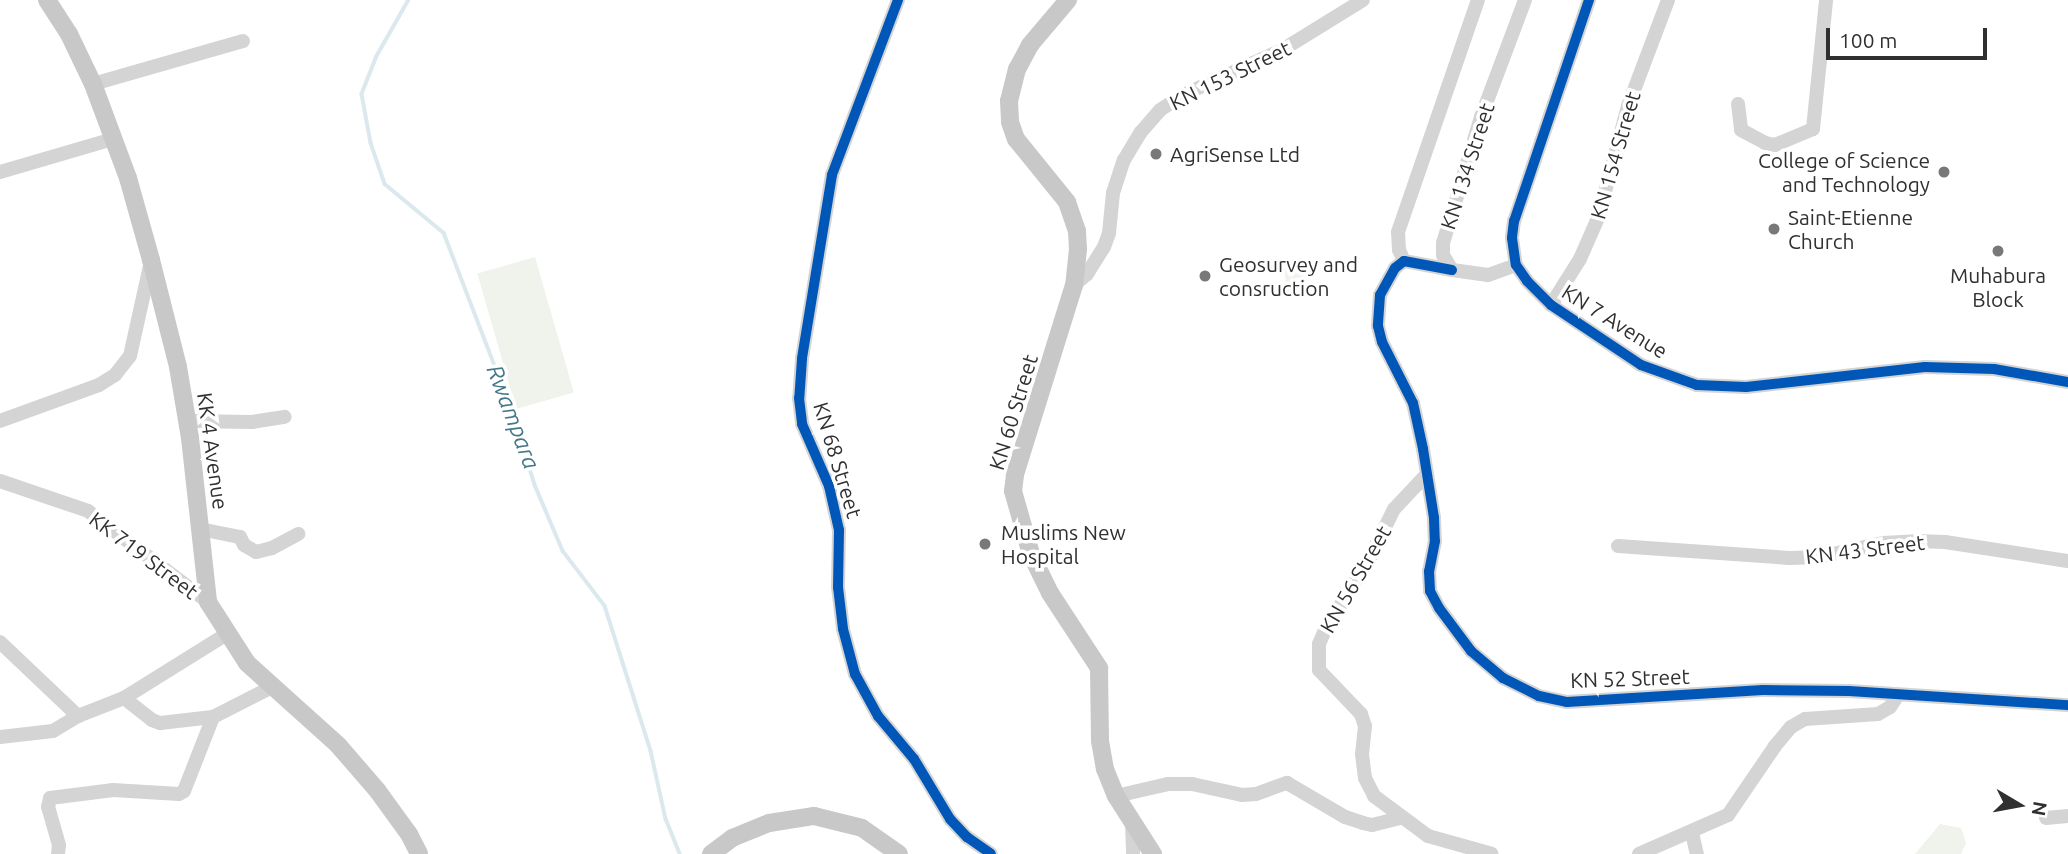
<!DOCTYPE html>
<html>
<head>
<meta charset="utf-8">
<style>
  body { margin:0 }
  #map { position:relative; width:2068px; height:854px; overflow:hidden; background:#fff; font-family:Ubuntu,sans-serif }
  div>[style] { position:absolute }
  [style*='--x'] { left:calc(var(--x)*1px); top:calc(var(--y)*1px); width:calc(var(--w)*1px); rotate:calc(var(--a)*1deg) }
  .green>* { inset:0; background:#f0f2ec; transform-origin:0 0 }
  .stream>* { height:3.5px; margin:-1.75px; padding:0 1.75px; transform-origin:1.75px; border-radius:1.75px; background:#dbe9ee }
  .minor>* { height:14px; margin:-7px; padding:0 7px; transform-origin:7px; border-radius:7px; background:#d4d4d4 }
  .major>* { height:18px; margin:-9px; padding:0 9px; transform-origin:9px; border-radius:9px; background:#c8c8c8 }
  .cycleway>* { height:10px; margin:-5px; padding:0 5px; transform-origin:5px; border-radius:5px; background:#0057b8 }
  .dots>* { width:19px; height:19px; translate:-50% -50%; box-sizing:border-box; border:4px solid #fff; border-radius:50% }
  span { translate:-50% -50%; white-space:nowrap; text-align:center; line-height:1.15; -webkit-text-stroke:7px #fff; paint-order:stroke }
  .street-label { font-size:21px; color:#303030 }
  .poi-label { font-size:21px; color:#303030 }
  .left { translate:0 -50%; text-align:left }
  .right { translate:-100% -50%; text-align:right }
  .water-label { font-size:23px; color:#477889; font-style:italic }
  .north { position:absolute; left:1984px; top:770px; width:70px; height:70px; -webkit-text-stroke:5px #fff; paint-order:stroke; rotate:100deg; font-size:19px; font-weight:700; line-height:28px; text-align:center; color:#303030 }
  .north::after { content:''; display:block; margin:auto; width:24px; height:32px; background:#303030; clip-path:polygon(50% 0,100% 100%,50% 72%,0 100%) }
  .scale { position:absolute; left:1826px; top:28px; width:161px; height:32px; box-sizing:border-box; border:4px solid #303030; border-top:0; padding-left:9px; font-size:21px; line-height:24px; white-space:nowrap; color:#303030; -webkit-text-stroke:5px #fff; paint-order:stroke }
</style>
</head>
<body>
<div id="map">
  <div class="green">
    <div style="left:535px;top:257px;width:141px;height:60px;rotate:74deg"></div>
    <div style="clip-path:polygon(1284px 259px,1297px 262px,1308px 272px,1306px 286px,1282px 299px,1286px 288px)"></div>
    <div style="clip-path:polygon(1940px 824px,1961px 828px,1966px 843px,1961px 854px,1915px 854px)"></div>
  </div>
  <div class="stream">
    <div style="--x:409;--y:0;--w:64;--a:119.7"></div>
    <div style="--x:377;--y:56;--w:41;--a:111.5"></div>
    <div style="--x:362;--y:94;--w:50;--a:79.6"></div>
    <div style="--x:371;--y:143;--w:43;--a:71.1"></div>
    <div style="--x:385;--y:184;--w:77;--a:39.7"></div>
    <div style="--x:444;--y:233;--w:176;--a:69"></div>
    <div style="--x:507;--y:397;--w:92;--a:72.3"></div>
    <div style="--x:535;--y:485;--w:72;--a:67"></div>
    <div style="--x:563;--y:551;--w:69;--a:52.6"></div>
    <div style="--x:605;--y:606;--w:152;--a:72.4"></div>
    <div style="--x:651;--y:751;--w:70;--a:77.6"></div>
    <div style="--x:666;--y:819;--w:38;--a:68"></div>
  </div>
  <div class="minor">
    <div style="--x:898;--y:0;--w:187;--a:110.7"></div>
    <div style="--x:832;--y:175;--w:186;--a:99.3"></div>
    <div style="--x:802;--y:359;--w:39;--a:94"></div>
    <div style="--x:799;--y:398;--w:26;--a:83"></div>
    <div style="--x:802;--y:424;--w:68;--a:66.5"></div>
    <div style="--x:829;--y:486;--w:45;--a:77.2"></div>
    <div style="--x:839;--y:530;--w:57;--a:91"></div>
    <div style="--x:838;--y:587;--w:42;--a:83.2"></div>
    <div style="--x:843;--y:629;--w:47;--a:75.1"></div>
    <div style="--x:855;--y:674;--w:48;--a:61.3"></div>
    <div style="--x:878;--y:716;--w:56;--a:50.1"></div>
    <div style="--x:914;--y:759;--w:70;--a:59"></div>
    <div style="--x:950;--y:819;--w:25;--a:47"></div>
    <div style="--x:967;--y:837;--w:29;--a:35"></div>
    <div style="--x:1589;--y:0;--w:233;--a:108.7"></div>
    <div style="--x:1514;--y:221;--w:17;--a:97"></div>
    <div style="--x:1512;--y:238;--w:27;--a:82"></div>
    <div style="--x:1516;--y:265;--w:19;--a:55"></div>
    <div style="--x:1527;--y:281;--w:34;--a:45"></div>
    <div style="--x:1551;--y:305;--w:108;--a:33.7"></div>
    <div style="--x:1641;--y:365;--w:59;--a:19.7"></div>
    <div style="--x:1697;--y:385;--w:49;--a:2.3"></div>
    <div style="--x:1746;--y:387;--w:180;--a:-6.4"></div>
    <div style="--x:1925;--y:367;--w:69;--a:1.7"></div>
    <div style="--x:1994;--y:369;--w:75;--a:10"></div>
    <div style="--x:93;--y:84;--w:156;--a:-16"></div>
    <div style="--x:1738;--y:104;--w:26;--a:83"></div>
    <div style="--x:1741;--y:130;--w:27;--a:28"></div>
    <div style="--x:1765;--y:143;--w:10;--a:11"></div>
    <div style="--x:1775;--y:145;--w:41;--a:-22.8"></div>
    <div style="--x:1813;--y:129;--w:130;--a:-84.2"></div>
    <div style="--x:0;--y:172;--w:118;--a:-16.3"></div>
    <div style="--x:1404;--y:261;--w:12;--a:-114"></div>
    <div style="--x:1399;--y:250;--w:18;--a:-93"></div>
    <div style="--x:1398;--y:232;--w:245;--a:-71"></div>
    <div style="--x:1516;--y:265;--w:30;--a:160"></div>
    <div style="--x:1488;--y:275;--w:36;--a:-172"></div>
    <div style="--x:1452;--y:270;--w:17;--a:-121"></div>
    <div style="--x:1443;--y:255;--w:12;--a:-90"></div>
    <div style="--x:1443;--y:243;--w:132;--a:-73.2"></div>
    <div style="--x:1481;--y:117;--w:125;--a:-69.4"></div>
    <div style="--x:1452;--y:270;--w:49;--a:-169.4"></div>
    <div style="--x:1404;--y:261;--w:11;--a:142"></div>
    <div style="--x:1395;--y:268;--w:31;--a:119"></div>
    <div style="--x:1380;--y:295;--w:31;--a:94"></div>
    <div style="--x:1378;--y:326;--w:16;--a:76"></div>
    <div style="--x:1382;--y:342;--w:68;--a:63.1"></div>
    <div style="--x:1413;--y:403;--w:47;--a:77.7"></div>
    <div style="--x:1423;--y:449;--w:70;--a:80.9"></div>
    <div style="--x:1434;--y:518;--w:23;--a:88"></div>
    <div style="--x:1435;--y:541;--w:31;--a:101"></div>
    <div style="--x:1429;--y:571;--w:20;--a:87"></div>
    <div style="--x:1430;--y:591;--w:19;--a:62"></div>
    <div style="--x:1439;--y:608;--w:54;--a:53.3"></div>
    <div style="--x:1471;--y:651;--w:42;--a:40.2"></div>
    <div style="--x:1503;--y:678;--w:40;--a:26.6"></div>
    <div style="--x:1539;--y:696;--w:29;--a:12"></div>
    <div style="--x:1567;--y:702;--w:196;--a:-3.5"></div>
    <div style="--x:1763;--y:690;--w:86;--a:0.7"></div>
    <div style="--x:1849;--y:691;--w:219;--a:3.7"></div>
    <div style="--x:1074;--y:285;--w:17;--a:-40"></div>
    <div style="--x:1087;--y:274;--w:32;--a:-58"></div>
    <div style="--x:1104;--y:247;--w:15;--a:-70"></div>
    <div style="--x:1109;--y:233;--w:40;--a:-84.3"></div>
    <div style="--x:1113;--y:193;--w:35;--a:-72"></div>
    <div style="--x:1124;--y:160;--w:33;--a:-59"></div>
    <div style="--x:1141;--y:132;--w:29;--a:-49"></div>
    <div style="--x:1160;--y:110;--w:30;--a:-33"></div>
    <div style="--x:1185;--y:94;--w:107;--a:-24.4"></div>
    <div style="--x:1282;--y:50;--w:95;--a:-31.7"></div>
    <div style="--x:1551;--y:305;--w:54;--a:-57.8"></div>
    <div style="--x:1580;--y:259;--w:45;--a:-66.3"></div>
    <div style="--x:1598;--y:218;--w:116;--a:-75"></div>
    <div style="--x:1628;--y:106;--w:113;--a:-69.3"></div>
    <div style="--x:0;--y:421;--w:105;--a:-20"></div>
    <div style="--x:99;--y:385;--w:19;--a:-32"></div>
    <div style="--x:115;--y:375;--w:24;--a:-52"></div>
    <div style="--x:130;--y:356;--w:97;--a:-77.5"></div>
    <div style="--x:187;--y:421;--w:65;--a:0.9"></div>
    <div style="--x:252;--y:422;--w:33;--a:-9"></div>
    <div style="--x:1427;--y:474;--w:48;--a:133.3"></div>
    <div style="--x:1394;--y:509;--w:52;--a:116.1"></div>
    <div style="--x:1371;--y:556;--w:87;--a:121.9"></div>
    <div style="--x:1325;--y:630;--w:15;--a:113"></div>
    <div style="--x:1319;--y:644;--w:26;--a:90"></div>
    <div style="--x:1319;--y:670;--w:61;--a:46.3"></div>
    <div style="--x:1361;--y:714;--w:13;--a:72"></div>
    <div style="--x:1365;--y:726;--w:28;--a:96"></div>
    <div style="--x:1362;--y:754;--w:24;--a:83"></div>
    <div style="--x:1365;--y:778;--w:20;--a:63"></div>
    <div style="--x:1374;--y:796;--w:67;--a:36.5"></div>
    <div style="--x:1428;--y:836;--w:66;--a:15.7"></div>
    <div style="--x:0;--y:481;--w:93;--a:18.8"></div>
    <div style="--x:88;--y:511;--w:151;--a:37.2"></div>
    <div style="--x:200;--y:529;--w:41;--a:11.3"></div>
    <div style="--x:240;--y:537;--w:9;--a:63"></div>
    <div style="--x:244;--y:545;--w:14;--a:30"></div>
    <div style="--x:256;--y:552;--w:16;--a:-14"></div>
    <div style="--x:272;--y:548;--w:30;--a:-28"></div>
    <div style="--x:1618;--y:546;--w:172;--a:4"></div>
    <div style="--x:1790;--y:558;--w:29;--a:-2"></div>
    <div style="--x:1819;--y:557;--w:66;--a:-12.3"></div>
    <div style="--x:1883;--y:543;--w:33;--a:-3"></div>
    <div style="--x:1916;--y:541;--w:29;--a:2"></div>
    <div style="--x:1945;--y:542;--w:124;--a:8.8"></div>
    <div style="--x:0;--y:642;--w:108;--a:43.5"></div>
    <div style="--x:124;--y:698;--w:36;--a:38"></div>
    <div style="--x:152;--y:720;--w:9;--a:21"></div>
    <div style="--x:160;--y:723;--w:53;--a:-6.5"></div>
    <div style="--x:0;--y:737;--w:53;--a:-6.5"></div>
    <div style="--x:53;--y:731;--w:29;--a:-31"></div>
    <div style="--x:78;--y:716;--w:49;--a:-21.4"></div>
    <div style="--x:124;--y:698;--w:121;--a:-31.9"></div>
    <div style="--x:1116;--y:796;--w:53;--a:-13"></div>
    <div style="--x:1168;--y:784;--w:24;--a:0"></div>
    <div style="--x:1192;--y:784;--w:51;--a:12.4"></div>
    <div style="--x:1242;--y:795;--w:14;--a:-4"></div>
    <div style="--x:1256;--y:794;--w:33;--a:-20"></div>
    <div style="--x:1287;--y:783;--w:67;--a:30.4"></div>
    <div style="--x:1345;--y:817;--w:19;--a:18"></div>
    <div style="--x:1363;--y:823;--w:9;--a:13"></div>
    <div style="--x:1372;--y:825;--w:29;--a:-14"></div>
    <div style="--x:2046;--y:818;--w:22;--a:-5"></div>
    <div style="--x:1132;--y:822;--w:32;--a:88"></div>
    <div style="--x:1692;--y:833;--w:22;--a:77"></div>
    <div style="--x:58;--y:854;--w:9;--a:-84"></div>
    <div style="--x:59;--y:845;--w:40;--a:-106"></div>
    <div style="--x:48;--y:807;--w:9;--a:-77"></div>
    <div style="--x:50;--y:798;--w:64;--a:-7.2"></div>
    <div style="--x:113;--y:790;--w:66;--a:3.5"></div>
    <div style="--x:179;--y:794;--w:6;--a:-31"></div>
    <div style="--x:184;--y:791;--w:79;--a:-68.6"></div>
    <div style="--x:213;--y:717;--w:68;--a:-26.9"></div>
    <div style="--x:1639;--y:854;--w:97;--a:-23.7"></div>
    <div style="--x:1728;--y:815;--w:83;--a:-55.7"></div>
    <div style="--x:1775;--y:746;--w:25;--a:-50"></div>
    <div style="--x:1791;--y:727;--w:16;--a:-30"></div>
    <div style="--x:1805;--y:719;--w:73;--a:-3.9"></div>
    <div style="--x:1878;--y:714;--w:14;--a:-30"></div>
    <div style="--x:1890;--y:707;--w:14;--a:-56"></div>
  </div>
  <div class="major">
    <div style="--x:47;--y:0;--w:40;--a:57.1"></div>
    <div style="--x:69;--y:34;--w:55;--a:64.4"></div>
    <div style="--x:93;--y:84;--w:100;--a:69.6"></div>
    <div style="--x:128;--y:178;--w:85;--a:74.3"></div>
    <div style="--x:151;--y:260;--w:110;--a:75.8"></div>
    <div style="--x:178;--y:367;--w:72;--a:80.4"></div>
    <div style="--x:190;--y:438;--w:165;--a:83.7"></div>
    <div style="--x:208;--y:602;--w:72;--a:57.4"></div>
    <div style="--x:247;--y:663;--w:122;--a:42"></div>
    <div style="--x:338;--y:745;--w:60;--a:49.1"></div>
    <div style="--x:377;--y:790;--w:54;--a:54"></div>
    <div style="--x:409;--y:834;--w:22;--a:63"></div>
    <div style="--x:1068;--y:0;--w:59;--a:130.2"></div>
    <div style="--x:1030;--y:45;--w:27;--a:118"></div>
    <div style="--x:1017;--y:69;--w:33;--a:104"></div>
    <div style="--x:1009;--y:101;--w:21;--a:87"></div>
    <div style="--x:1010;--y:122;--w:18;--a:71"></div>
    <div style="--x:1016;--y:139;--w:81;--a:51"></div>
    <div style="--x:1067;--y:202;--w:31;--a:71"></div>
    <div style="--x:1077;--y:231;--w:18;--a:87"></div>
    <div style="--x:1078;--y:249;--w:36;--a:96"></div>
    <div style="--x:1074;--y:285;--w:199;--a:107.3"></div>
    <div style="--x:1015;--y:475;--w:16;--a:97"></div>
    <div style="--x:1013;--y:491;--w:66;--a:74.1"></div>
    <div style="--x:1031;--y:554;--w:43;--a:64"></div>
    <div style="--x:1050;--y:593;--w:90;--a:56.8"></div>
    <div style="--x:1099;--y:668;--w:73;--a:89.2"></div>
    <div style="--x:1100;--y:741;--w:28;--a:80"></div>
    <div style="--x:1105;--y:769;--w:29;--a:68"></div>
    <div style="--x:1116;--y:796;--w:69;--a:57.5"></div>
    <div style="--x:711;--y:854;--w:26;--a:-37"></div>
    <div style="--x:732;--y:838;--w:40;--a:-22"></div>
    <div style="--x:769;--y:823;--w:46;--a:-8.8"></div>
    <div style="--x:814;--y:816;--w:49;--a:14"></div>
    <div style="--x:862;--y:828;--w:45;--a:35.1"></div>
  </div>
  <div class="cycleway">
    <div style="--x:898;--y:0;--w:187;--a:110.7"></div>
    <div style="--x:832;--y:175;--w:186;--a:99.3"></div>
    <div style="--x:802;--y:359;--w:39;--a:94"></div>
    <div style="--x:799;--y:398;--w:26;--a:83"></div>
    <div style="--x:802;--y:424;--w:68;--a:66.5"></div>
    <div style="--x:829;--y:486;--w:45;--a:77.2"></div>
    <div style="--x:839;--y:530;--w:57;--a:91"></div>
    <div style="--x:838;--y:587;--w:42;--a:83.2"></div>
    <div style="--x:843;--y:629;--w:47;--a:75.1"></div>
    <div style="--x:855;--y:674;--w:48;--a:61.3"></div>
    <div style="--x:878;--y:716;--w:56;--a:50.1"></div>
    <div style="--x:914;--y:759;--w:70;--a:59"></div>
    <div style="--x:950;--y:819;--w:25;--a:47"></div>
    <div style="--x:967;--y:837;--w:29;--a:35"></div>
    <div style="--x:1589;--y:0;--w:233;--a:108.7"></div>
    <div style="--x:1514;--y:221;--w:17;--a:97"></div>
    <div style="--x:1512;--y:238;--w:27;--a:82"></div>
    <div style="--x:1516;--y:265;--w:19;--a:55"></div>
    <div style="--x:1527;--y:281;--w:34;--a:45"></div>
    <div style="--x:1551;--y:305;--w:108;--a:33.7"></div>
    <div style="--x:1641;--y:365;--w:59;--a:19.7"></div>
    <div style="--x:1697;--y:385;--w:49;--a:2.3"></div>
    <div style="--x:1746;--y:387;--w:180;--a:-6.4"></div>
    <div style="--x:1925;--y:367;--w:69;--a:1.7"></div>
    <div style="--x:1994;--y:369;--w:75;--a:10"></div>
    <div style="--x:1452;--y:270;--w:49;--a:-169.4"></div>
    <div style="--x:1404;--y:261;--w:11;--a:142"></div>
    <div style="--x:1395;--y:268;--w:31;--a:119"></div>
    <div style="--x:1380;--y:295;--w:31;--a:94"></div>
    <div style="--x:1378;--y:326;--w:16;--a:76"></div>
    <div style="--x:1382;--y:342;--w:68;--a:63.1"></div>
    <div style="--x:1413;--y:403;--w:47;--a:77.7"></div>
    <div style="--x:1423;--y:449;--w:70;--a:80.9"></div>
    <div style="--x:1434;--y:518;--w:23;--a:88"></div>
    <div style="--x:1435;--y:541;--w:31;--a:101"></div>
    <div style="--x:1429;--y:571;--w:20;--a:87"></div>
    <div style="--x:1430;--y:591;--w:19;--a:62"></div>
    <div style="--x:1439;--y:608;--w:54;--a:53.3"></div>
    <div style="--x:1471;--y:651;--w:42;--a:40.2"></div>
    <div style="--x:1503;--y:678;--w:40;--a:26.6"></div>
    <div style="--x:1539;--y:696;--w:29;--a:12"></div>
    <div style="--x:1567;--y:702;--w:196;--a:-3.5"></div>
    <div style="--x:1763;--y:690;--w:86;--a:0.7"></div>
    <div style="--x:1849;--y:691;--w:219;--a:3.7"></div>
  </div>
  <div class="dots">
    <div style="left:1156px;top:154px;background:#787878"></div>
    <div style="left:1944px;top:172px;background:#787878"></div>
    <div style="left:1774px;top:229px;background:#787878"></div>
    <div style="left:1998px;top:251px;background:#787878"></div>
    <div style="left:1205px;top:276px;background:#787878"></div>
    <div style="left:985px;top:544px;background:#787878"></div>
  </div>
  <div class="street-label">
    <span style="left:1230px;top:75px;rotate:-26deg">KN 153 Street</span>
    <span style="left:1615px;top:155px;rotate:-74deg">KN 154 Street</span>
    <span style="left:1467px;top:166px;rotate:-72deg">KN 134 Street</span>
    <span style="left:1615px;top:321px;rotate:32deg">KN 7 Avenue</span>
    <span style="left:1013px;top:412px;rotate:-73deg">KN 60 Street</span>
    <span style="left:213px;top:451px;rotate:82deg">KK 4 Avenue</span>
    <span style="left:838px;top:460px;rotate:73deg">KN 68 Street</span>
    <span style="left:1865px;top:549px;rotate:-7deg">KN 43 Street</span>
    <span style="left:144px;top:555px;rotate:37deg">KK 719 Street</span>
    <span style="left:1355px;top:579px;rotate:-60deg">KN 56 Street</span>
    <span style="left:1630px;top:678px;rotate:-2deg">KN 52 Street</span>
  </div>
  <div class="poi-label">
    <span class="left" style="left:1170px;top:154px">AgriSense Ltd</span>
    <span class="right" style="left:1930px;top:172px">College of Science<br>and Technology</span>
    <span class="left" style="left:1788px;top:229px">Saint-Etienne<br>Church</span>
    <span class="left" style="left:1219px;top:276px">Geosurvey and<br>consruction</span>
    <span style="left:1998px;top:287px">Muhabura<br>Block</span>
    <span class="left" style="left:1001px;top:544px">Muslims New<br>Hospital</span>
  </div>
  <div class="water-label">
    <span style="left:513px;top:417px;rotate:69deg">Rwampara</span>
  </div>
  <div class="north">N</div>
  <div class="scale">100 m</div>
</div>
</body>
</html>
